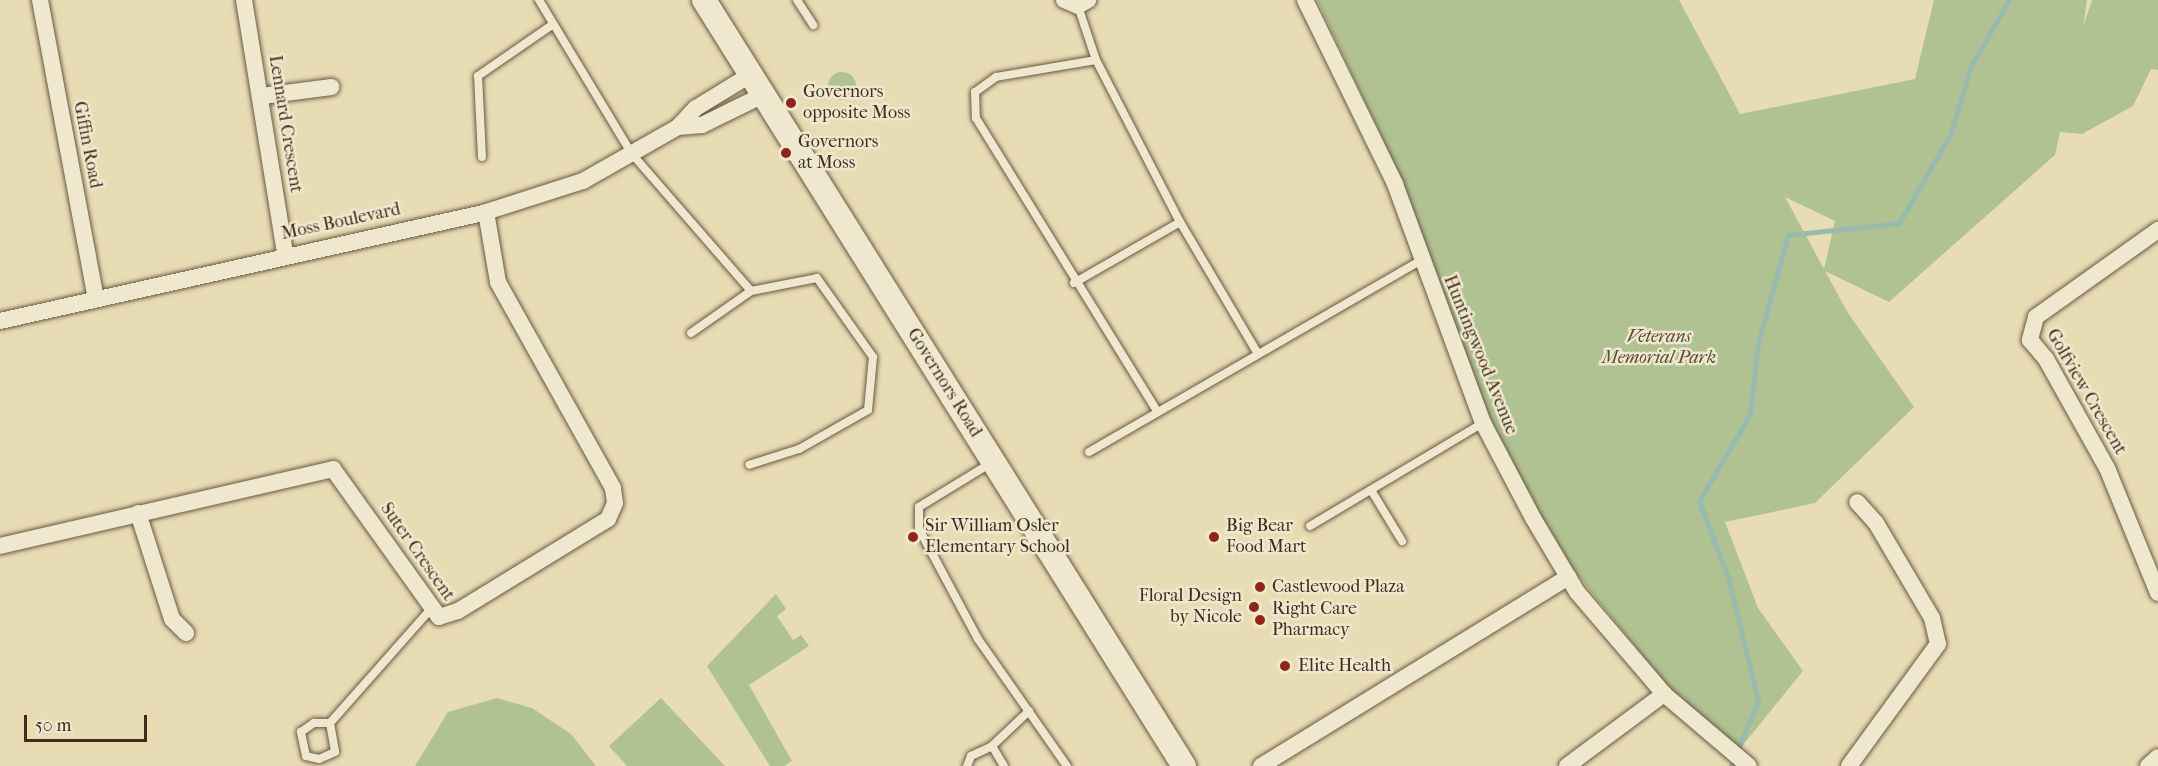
<!DOCTYPE html>
<html>
<head>
<meta charset="utf-8">
<style>
  body { margin:0 }
  #map { position:relative; width:2158px; height:766px; overflow:hidden; background:#e8dcb4; font-family:"IM FELL French Canon",serif }
  div>[style] { position:absolute }
  [style*='--x'] { left:calc(var(--x)*1px); top:calc(var(--y)*1px); width:calc(var(--w)*1px); rotate:calc(var(--a)*1deg) }
  .green>* { inset:0; background:#b0c291 }
  .round { border-radius:50% }
  .stream>* { height:5px; margin:-2.5px; padding:0 2.5px; transform-origin:2.5px; border-radius:2.5px; background:#97bbaf }
  .roads { filter:drop-shadow(0 0 2px #695944) drop-shadow(0 0 2px #695944) }
  .service>* { height:8px; margin:-4px; padding:0 4px; transform-origin:4px; border-radius:4px; background:#f0e8ce }
  .minor>* { height:16px; margin:-8px; padding:0 8px; transform-origin:8px; border-radius:8px; background:#f0e8ce }
  .secondary>* { height:24px; margin:-12px; padding:0 12px; transform-origin:12px; border-radius:12px; background:#f0e8ce }
  .dots>* { width:16px; height:16px; translate:-50% -50%; box-sizing:border-box; border:3px solid #f0e8ce; border-radius:50% }
  span { translate:-50% -50%; white-space:nowrap; text-align:center; line-height:1.15; -webkit-text-stroke:5px #f0e8ce; paint-order:stroke }
  .poi-label { font-size:18px; color:#3f2d1e }
  .left { translate:0 -50%; text-align:left }
  .right { translate:-100% -50%; text-align:right }
  .street-label { font-size:18px; color:#3f2d1e }
  .park-label { font-size:18px; color:#564b35; font-style:italic }
  .scale { position:absolute; left:24px; top:715px; width:123px; height:27px; box-sizing:border-box; border:3px solid #3f2d1e; border-top:0; padding-left:8px; font-size:18px; line-height:21px; white-space:nowrap; color:#3f2d1e; -webkit-text-stroke:4px #f0e8ce; paint-order:stroke }
</style>
</head>
<body>
<div id="map">
  <div class="green">
    <div style="clip-path:polygon(evenodd,1317px 0,1679px 0,1740px 114px,1915px 79px,1934px 0,2087px 0,2083px 27px,2092px 0,2158px 0,2158px 70px,2151px 69px,2133px 106px,2082px 134px,2060px 132px,2055px 155px,1889px 302px,1825px 271px,1848px 313px,1914px 407px,1815px 503px,1725px 522px,1758px 608px,1803px 671px,1738px 751px,1671px 690px,1576px 573px,1535px 508px,1491px 421px,1389px 152px,1317px 0,1785px 197px,1835px 221px,1824px 269px,1785px 197px)"></div>
    <div class="round" style="left:828px;top:72px;width:28px;height:28px"></div>
    <div style="clip-path:polygon(776px 594px,786px 609px,777px 616px,793px 640px,801px 635px,809px 646px,749px 685px,792px 761px,784px 766px,770px 766px,707px 666px)"></div>
    <div style="clip-path:polygon(497px 698px,532px 708px,571px 734px,596px 766px,415px 766px,448px 712px)"></div>
    <div style="clip-path:polygon(661px 698px,725px 766px,627px 766px,609px 746px)"></div>
  </div>
  <div class="stream">
    <div style="--x:1731;--y:766;--w:70;--a:-67.4"></div>
    <div style="--x:1758;--y:701;--w:128;--a:-103.6"></div>
    <div style="--x:1728;--y:577;--w:81;--a:-110.9"></div>
    <div style="--x:1699;--y:501;--w:101;--a:-59.6"></div>
    <div style="--x:1750;--y:414;--w:71;--a:-83.6"></div>
    <div style="--x:1758;--y:343;--w:112;--a:-74.5"></div>
    <div style="--x:1788;--y:235;--w:112;--a:-6.2"></div>
    <div style="--x:1899;--y:223;--w:102;--a:-59.9"></div>
    <div style="--x:1950;--y:135;--w:72;--a:-73.1"></div>
    <div style="--x:1971;--y:66;--w:76;--a:-60.1"></div>
  </div>
  <div class="roads">
    <div class="service">
      <div style="--x:539;--y:0;--w:180;--a:58.9"></div>
      <div style="--x:632;--y:154;--w:181;--a:49"></div>
      <div style="--x:797;--y:0;--w:30;--a:57"></div>
      <div style="--x:1078;--y:6;--w:57;--a:71.6"></div>
      <div style="--x:1096;--y:60;--w:182;--a:62.6"></div>
      <div style="--x:1180;--y:222;--w:153;--a:59.4"></div>
      <div style="--x:1096;--y:60;--w:101;--a:170.4"></div>
      <div style="--x:996;--y:77;--w:26;--a:144"></div>
      <div style="--x:975;--y:92;--w:26;--a:88"></div>
      <div style="--x:976;--y:118;--w:344;--a:58.3"></div>
      <div style="--x:482;--y:157;--w:81;--a:-92.8"></div>
      <div style="--x:478;--y:76;--w:90;--a:-34.6"></div>
      <div style="--x:1074;--y:283;--w:122;--a:-29.9"></div>
      <div style="--x:691;--y:333;--w:73;--a:-35"></div>
      <div style="--x:751;--y:291;--w:67;--a:-11.1"></div>
      <div style="--x:817;--y:278;--w:97;--a:54.7"></div>
      <div style="--x:873;--y:357;--w:53;--a:95.4"></div>
      <div style="--x:868;--y:410;--w:79;--a:150.5"></div>
      <div style="--x:799;--y:449;--w:52;--a:162.3"></div>
      <div style="--x:1089;--y:452;--w:384;--a:-30"></div>
      <div style="--x:991;--y:463;--w:84;--a:148.6"></div>
      <div style="--x:919;--y:507;--w:22;--a:90"></div>
      <div style="--x:919;--y:529;--w:125;--a:61.8"></div>
      <div style="--x:978;--y:639;--w:155;--a:55"></div>
      <div style="--x:1371;--y:490;--w:60;--a:58.7"></div>
      <div style="--x:1310;--y:526;--w:201;--a:-30.8"></div>
      <div style="--x:330;--y:723;--w:29;--a:80"></div>
      <div style="--x:335;--y:752;--w:17;--a:156"></div>
      <div style="--x:319;--y:759;--w:13;--a:-167"></div>
      <div style="--x:306;--y:756;--w:25;--a:-102"></div>
      <div style="--x:301;--y:732;--w:16;--a:-35"></div>
      <div style="--x:314;--y:723;--w:16;--a:0"></div>
      <div style="--x:330;--y:723;--w:152;--a:-48.5"></div>
      <div style="--x:992;--y:746;--w:23;--a:59"></div>
      <div style="--x:967;--y:766;--w:11;--a:-68"></div>
      <div style="--x:971;--y:756;--w:23;--a:-25"></div>
      <div style="--x:992;--y:746;--w:51;--a:-43.4"></div>
    </div>
    <div class="minor">
      <div style="--x:40;--y:0;--w:303;--a:79.4"></div>
      <div style="--x:244;--y:0;--w:257;--a:80.8"></div>
      <div style="--x:1064;--y:0;--w:15;--a:23"></div>
      <div style="--x:1078;--y:6;--w:12;--a:-31"></div>
      <div style="--x:1305;--y:0;--w:205;--a:63.9"></div>
      <div style="--x:1395;--y:184;--w:255;--a:69.8"></div>
      <div style="--x:1483;--y:423;--w:107;--a:62.2"></div>
      <div style="--x:1533;--y:518;--w:86;--a:59.3"></div>
      <div style="--x:1577;--y:592;--w:134;--a:49.5"></div>
      <div style="--x:1664;--y:694;--w:111;--a:40.3"></div>
      <div style="--x:262;--y:96;--w:70;--a:-7.4"></div>
      <div style="--x:678;--y:127;--w:24;--a:-5"></div>
      <div style="--x:702;--y:125;--w:68;--a:-26.2"></div>
      <div style="--x:2158;--y:230;--w:150;--a:144.5"></div>
      <div style="--x:2036;--y:317;--w:24;--a:105"></div>
      <div style="--x:2030;--y:340;--w:25;--a:50"></div>
      <div style="--x:2046;--y:359;--w:125;--a:60.8"></div>
      <div style="--x:2107;--y:468;--w:135;--a:67.8"></div>
      <div style="--x:0;--y:321;--w:498;--a:-12.6"></div>
      <div style="--x:486;--y:212;--w:102;--a:-17.7"></div>
      <div style="--x:583;--y:181;--w:109;--a:-29.6"></div>
      <div style="--x:678;--y:127;--w:26;--a:-47"></div>
      <div style="--x:696;--y:108;--w:63;--a:-31.4"></div>
      <div style="--x:138;--y:513;--w:111;--a:72.2"></div>
      <div style="--x:172;--y:619;--w:20;--a:45"></div>
      <div style="--x:0;--y:546;--w:342;--a:-13"></div>
      <div style="--x:333;--y:469;--w:182;--a:54.4"></div>
      <div style="--x:439;--y:617;--w:20;--a:-18"></div>
      <div style="--x:458;--y:611;--w:176;--a:-31.5"></div>
      <div style="--x:608;--y:519;--w:17;--a:-66"></div>
      <div style="--x:615;--y:503;--w:15;--a:-98"></div>
      <div style="--x:613;--y:488;--w:236;--a:-119.2"></div>
      <div style="--x:498;--y:282;--w:71;--a:-99.7"></div>
      <div style="--x:1261;--y:766;--w:361;--a:-31.6"></div>
      <div style="--x:1567;--y:766;--w:121;--a:-36.6"></div>
      <div style="--x:1849;--y:766;--w:151;--a:-53.9"></div>
      <div style="--x:1938;--y:644;--w:27;--a:-103"></div>
      <div style="--x:1932;--y:618;--w:110;--a:-120.5"></div>
      <div style="--x:1876;--y:523;--w:28;--a:-132"></div>
      <div style="--x:2148;--y:766;--w:13;--a:-42"></div>
    </div>
    <div class="secondary">
      <div style="--x:704;--y:0;--w:904;--a:57.93"></div>
    </div>
  </div>
  <div class="dots">
    <div style="left:791px;top:103px;background:#8f2418"></div>
    <div style="left:786px;top:153px;background:#8f2418"></div>
    <div style="left:913px;top:537px;background:#8f2418"></div>
    <div style="left:1214px;top:537px;background:#8f2418"></div>
    <div style="left:1260px;top:587px;background:#8f2418"></div>
    <div style="left:1254px;top:607px;background:#8f2418"></div>
    <div style="left:1260px;top:620px;background:#8f2418"></div>
    <div style="left:1285px;top:666px;background:#8f2418"></div>
  </div>
  <div class="poi-label">
    <span class="left" style="left:803px;top:103px">Governors<br>opposite Moss</span>
    <span class="left" style="left:798px;top:153px">Governors<br>at Moss</span>
    <span class="left" style="left:925px;top:537px">Sir William Osler<br>Elementary School</span>
    <span class="left" style="left:1226px;top:537px">Big Bear<br>Food Mart</span>
    <span class="left" style="left:1272px;top:587px">Castlewood Plaza</span>
    <span class="right" style="left:1242px;top:607px">Floral Design<br>by Nicole</span>
    <span class="left" style="left:1272px;top:620px">Right Care<br>Pharmacy</span>
    <span class="left" style="left:1298px;top:666px">Elite Health</span>
  </div>
  <div class="street-label">
    <span style="left:285px;top:124px;rotate:81deg">Lennard Crescent</span>
    <span style="left:87px;top:145px;rotate:79deg">Giffin Road</span>
    <span style="left:341px;top:222px;rotate:-12deg">Moss Boulevard</span>
    <span style="left:1480px;top:355px;rotate:68deg">Huntingwood Avenue</span>
    <span style="left:944px;top:383px;rotate:58deg">Governors Road</span>
    <span style="left:2086px;top:392px;rotate:60deg">Golfview Crescent</span>
    <span style="left:417px;top:552px;rotate:55deg">Suter Crescent</span>
  </div>
  <div class="park-label">
    <span style="left:1659px;top:348px">Veterans<br>Memorial Park</span>
  </div>
  <div class="scale">50 m</div>
</div>
</body>
</html>
